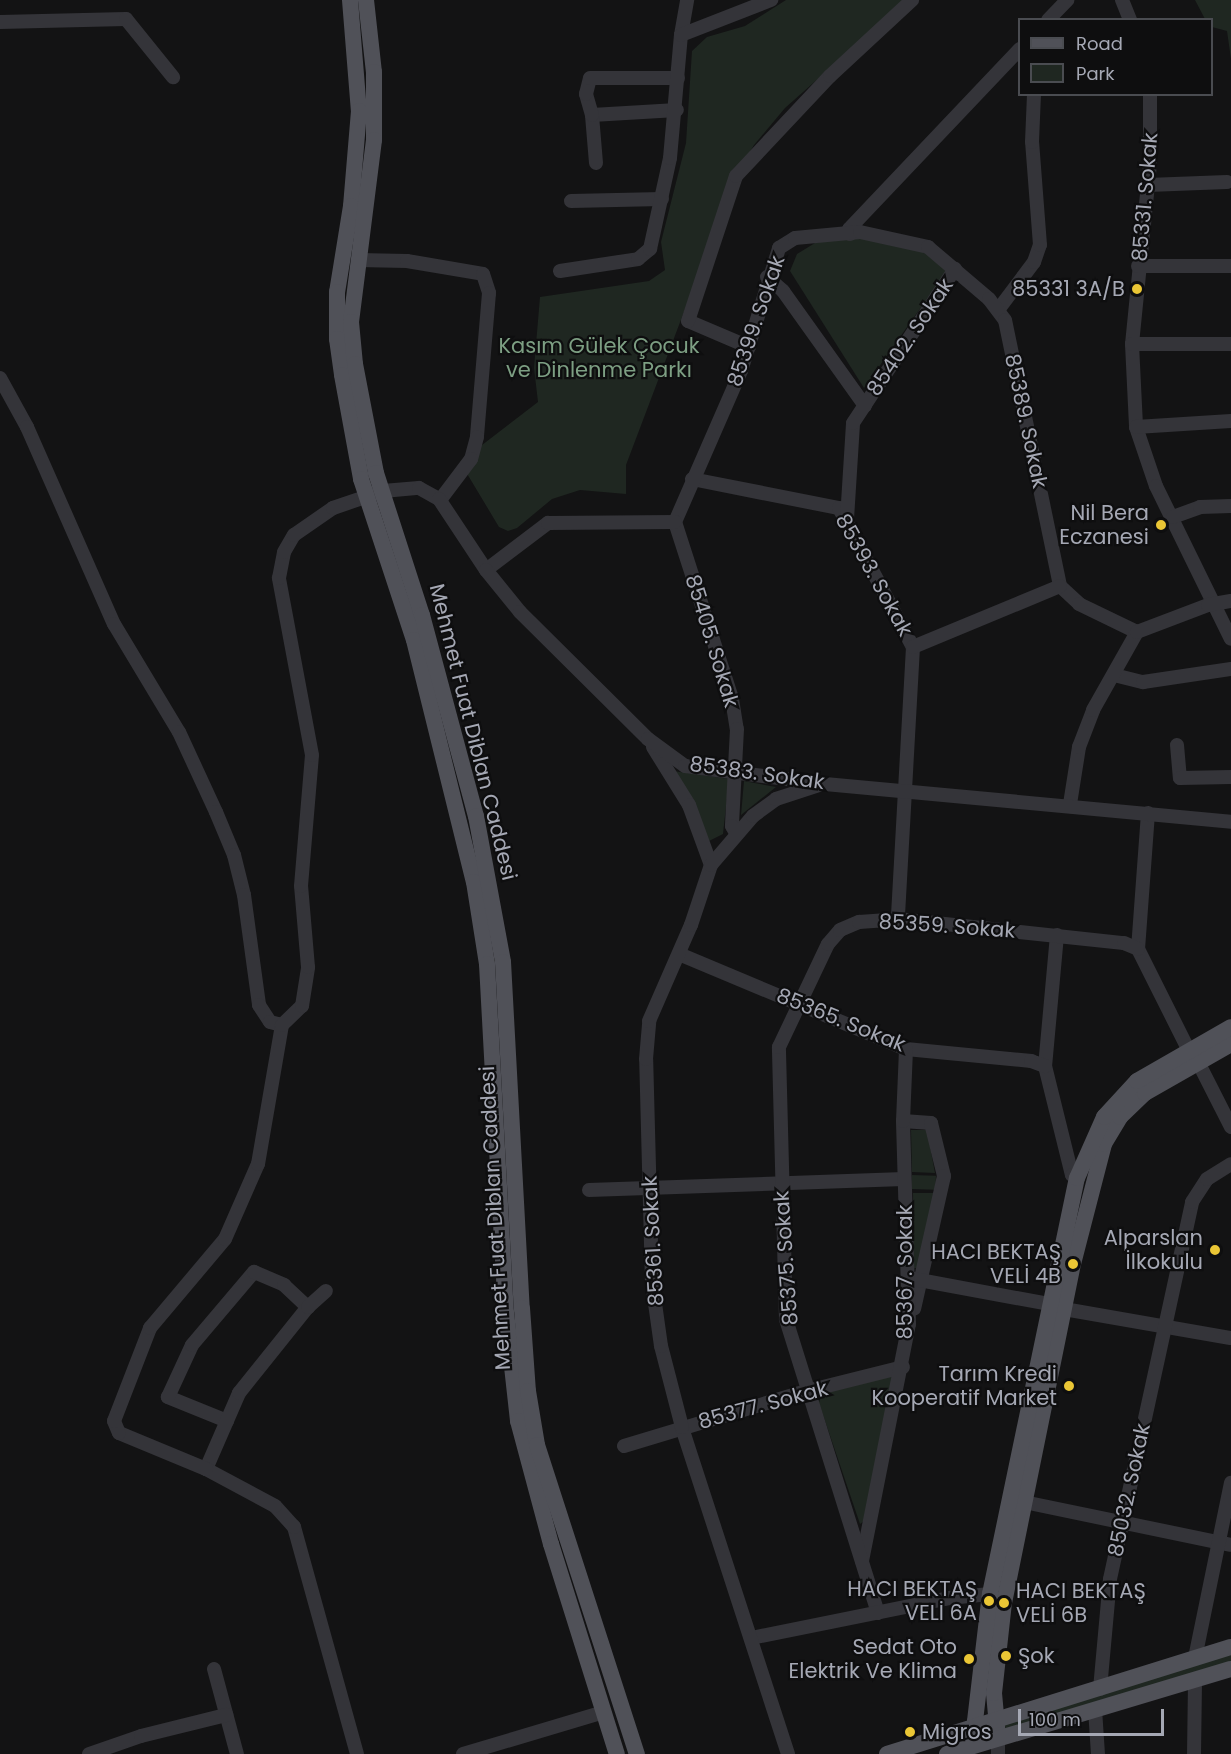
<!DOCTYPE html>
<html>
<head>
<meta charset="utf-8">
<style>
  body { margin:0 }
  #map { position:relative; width:1231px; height:1754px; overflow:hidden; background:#131314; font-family:Poppins,sans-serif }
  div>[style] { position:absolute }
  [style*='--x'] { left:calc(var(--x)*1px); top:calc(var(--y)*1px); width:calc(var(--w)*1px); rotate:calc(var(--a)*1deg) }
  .green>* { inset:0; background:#1f2721; transform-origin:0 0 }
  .minor>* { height:14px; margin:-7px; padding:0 7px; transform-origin:7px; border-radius:7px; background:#343439 }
  .major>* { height:16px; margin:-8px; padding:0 8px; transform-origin:8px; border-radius:8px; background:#505158 }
  .dots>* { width:16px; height:16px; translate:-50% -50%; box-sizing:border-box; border:3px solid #0e0e0f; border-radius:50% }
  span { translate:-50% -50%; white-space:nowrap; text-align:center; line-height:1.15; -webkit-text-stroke:4.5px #0e0e0f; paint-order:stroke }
  .street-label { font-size:21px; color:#a5a8b4 }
  .poi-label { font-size:21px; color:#a5a8b4 }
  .right { translate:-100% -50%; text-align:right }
  .left { translate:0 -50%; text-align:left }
  .park-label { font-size:21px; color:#7d9f83 }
  .legend { position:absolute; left:1018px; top:18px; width:195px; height:78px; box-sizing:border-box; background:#0e0e0f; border:2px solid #4a4c51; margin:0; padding:8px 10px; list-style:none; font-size:18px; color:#a5a8b4 }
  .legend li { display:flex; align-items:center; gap:12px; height:30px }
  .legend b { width:30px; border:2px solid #4a4c51 }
  .scale { position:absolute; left:1018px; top:1709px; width:146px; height:27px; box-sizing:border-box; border:3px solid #a5a8b4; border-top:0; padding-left:8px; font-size:18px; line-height:21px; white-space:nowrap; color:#a5a8b4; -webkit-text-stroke:4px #0e0e0f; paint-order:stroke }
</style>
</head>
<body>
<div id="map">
  <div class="green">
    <div style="clip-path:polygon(786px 0,907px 0,785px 108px,754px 145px,735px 177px,626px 465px,626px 494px,580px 490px,552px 499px,517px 528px,508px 531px,499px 527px,460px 462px,538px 402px,534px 368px,540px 297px,649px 281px,665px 270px,661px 242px,686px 143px,692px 51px,707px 37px,745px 26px)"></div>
    <div style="clip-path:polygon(1195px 0,1231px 0,1231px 59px,1227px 31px,1212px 27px,1212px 20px,1205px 19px)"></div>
    <div style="clip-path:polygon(849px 236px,928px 250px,948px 269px,864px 388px,790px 271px,797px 254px,815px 243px)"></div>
    <div style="clip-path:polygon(673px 771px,729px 779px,723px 834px,709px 841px)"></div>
    <div style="clip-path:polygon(744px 781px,776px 787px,741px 815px)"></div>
    <div style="clip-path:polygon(911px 1130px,927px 1130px,935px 1173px,912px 1172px)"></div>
    <div style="left:912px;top:1175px;width:24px;height:14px;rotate:2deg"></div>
    <div style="clip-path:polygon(913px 1193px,935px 1193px,918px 1268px,914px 1268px)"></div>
    <div style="clip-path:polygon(896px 1375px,864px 1521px,860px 1524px,819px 1403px,821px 1394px)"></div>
    <div style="clip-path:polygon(1231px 1653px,1231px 1663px,1006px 1729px,1004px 1723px)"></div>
  </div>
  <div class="minor">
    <div style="--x:1122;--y:0;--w:22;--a:68"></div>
    <div style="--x:1048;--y:20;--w:28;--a:-46"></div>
    <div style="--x:0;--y:22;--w:126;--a:-1.4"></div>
    <div style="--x:126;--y:19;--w:75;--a:51"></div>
    <div style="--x:681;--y:35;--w:36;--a:-80"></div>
    <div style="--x:1150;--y:94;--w:70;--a:90"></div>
    <div style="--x:1150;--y:164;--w:181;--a:95.7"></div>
    <div style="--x:1132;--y:344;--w:83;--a:87.2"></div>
    <div style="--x:1136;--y:427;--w:62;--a:71.3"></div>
    <div style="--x:1156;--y:486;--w:170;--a:63.9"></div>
    <div style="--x:592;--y:115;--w:85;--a:-3.4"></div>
    <div style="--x:596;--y:163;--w:48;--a:-94.8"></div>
    <div style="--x:592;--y:115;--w:22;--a:-106"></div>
    <div style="--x:586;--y:94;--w:16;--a:-76"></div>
    <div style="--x:590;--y:78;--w:88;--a:0"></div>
    <div style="--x:1148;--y:185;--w:79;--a:-2.2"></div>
    <div style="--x:571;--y:201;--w:91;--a:-1.3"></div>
    <div style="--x:850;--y:234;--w:5;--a:-101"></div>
    <div style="--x:849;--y:229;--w:248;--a:-46.5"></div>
    <div style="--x:358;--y:260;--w:49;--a:1.2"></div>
    <div style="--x:407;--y:261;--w:77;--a:9.7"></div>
    <div style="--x:483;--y:274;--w:20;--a:72"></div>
    <div style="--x:489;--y:293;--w:144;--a:94.8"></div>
    <div style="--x:477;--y:437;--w:23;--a:105"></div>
    <div style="--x:471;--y:459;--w:51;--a:127.1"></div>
    <div style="--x:1138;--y:266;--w:93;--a:0"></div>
    <div style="--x:560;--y:271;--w:79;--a:-8.7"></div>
    <div style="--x:638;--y:259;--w:16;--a:-40"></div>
    <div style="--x:650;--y:249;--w:93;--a:-77.6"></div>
    <div style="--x:670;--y:158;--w:123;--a:-84.9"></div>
    <div style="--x:681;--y:35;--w:97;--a:-21.3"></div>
    <div style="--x:767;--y:277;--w:21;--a:41"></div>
    <div style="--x:783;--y:291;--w:141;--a:54.5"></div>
    <div style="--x:998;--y:310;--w:60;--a:-53.1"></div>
    <div style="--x:1034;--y:262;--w:18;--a:-71"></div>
    <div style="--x:1040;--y:245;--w:103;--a:-94.4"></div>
    <div style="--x:1032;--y:142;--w:48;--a:-87.6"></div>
    <div style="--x:1132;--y:344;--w:99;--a:0"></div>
    <div style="--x:749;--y:347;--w:66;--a:-156.9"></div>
    <div style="--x:688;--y:321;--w:153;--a:-71.7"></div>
    <div style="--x:736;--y:176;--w:137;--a:-46.8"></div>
    <div style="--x:830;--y:76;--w:112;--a:-42.8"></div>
    <div style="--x:0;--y:378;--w:56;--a:61.1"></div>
    <div style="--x:27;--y:427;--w:215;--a:66.2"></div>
    <div style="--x:114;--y:624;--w:126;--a:59"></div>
    <div style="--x:179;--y:732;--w:88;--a:65.2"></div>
    <div style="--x:216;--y:812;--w:47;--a:67.3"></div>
    <div style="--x:234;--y:855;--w:41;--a:76"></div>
    <div style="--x:244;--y:895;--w:111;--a:82.2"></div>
    <div style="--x:259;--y:1005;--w:20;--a:57"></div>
    <div style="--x:270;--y:1022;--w:12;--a:14"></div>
    <div style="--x:1136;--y:427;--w:95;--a:-3.6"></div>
    <div style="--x:692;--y:479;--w:150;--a:11.2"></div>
    <div style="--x:839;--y:508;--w:157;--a:62"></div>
    <div style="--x:913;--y:647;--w:272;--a:93.2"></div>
    <div style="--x:1173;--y:517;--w:29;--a:-20"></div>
    <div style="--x:1200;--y:507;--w:31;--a:-2"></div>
    <div style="--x:847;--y:519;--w:96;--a:-86.4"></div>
    <div style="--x:853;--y:423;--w:185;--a:-56.5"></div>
    <div style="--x:675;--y:522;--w:165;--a:-66.4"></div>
    <div style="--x:741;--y:371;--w:129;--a:-72.8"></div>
    <div style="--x:779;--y:248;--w:19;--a:-32"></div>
    <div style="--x:795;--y:238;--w:65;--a:-5.3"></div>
    <div style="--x:860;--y:232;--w:70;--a:12.4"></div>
    <div style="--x:928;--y:247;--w:80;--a:40.4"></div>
    <div style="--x:989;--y:299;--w:26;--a:53"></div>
    <div style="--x:1005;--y:320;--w:272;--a:78.3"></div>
    <div style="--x:1060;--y:586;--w:26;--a:43"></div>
    <div style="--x:1079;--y:604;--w:64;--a:25.8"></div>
    <div style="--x:675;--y:522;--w:186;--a:72.1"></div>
    <div style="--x:732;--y:699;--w:30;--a:81"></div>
    <div style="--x:737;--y:729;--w:97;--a:93"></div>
    <div style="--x:732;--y:826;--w:8;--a:60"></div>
    <div style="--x:486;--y:570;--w:78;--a:-37.2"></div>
    <div style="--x:548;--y:523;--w:127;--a:-0.5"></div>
    <div style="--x:913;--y:647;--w:159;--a:-22.5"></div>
    <div style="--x:1114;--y:675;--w:30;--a:14"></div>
    <div style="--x:1143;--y:682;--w:89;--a:-8.4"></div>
    <div style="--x:1177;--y:745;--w:33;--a:85"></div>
    <div style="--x:1180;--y:778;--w:51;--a:-1.1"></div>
    <div style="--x:653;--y:747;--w:68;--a:58.2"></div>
    <div style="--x:689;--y:805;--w:64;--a:69.9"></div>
    <div style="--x:1070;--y:804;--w:58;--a:-81"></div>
    <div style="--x:1079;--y:747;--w:40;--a:-69"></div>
    <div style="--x:1093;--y:710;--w:90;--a:-60.6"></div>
    <div style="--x:1137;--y:632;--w:76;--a:-20.8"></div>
    <div style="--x:1208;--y:605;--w:23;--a:-10"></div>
    <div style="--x:1148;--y:813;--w:136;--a:94.2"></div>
    <div style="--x:1138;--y:949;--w:112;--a:63.4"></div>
    <div style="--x:1057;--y:935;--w:132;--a:95.2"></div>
    <div style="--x:1045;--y:1066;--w:112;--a:76.1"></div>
    <div style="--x:1072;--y:1175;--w:6;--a:31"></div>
    <div style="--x:679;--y:954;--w:246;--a:22.7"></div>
    <div style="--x:906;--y:1049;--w:126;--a:5.5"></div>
    <div style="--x:1031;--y:1061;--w:15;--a:20"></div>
    <div style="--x:1198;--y:1062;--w:73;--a:63.1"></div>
    <div style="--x:903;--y:1121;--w:28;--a:4"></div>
    <div style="--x:931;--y:1123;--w:55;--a:76.2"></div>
    <div style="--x:944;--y:1176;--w:136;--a:102.7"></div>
    <div style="--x:589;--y:1190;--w:315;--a:-2"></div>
    <div style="--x:914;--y:1279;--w:137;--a:10.5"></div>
    <div style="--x:1064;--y:1309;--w:169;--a:9.9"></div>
    <div style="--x:227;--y:1421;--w:64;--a:-157.9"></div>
    <div style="--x:168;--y:1397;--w:57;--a:-65.2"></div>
    <div style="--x:192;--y:1345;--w:96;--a:-49.7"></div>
    <div style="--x:254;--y:1272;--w:33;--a:23"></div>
    <div style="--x:284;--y:1285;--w:33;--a:43"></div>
    <div style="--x:624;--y:1446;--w:187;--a:-16.8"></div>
    <div style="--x:803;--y:1392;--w:103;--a:-14"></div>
    <div style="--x:206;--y:1469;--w:83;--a:-66.5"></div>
    <div style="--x:239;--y:1393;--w:110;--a:-51.3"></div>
    <div style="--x:308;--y:1307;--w:24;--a:-42"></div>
    <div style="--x:1024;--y:1502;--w:211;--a:11.7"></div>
    <div style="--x:862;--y:1561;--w:242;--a:-78.8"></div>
    <div style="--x:909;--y:1324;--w:203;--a:-91.7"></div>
    <div style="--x:903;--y:1121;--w:72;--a:-87.6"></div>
    <div style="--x:878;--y:1613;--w:308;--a:-107.4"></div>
    <div style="--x:786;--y:1319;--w:272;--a:-91.5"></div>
    <div style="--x:779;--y:1047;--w:114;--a:-64.6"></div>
    <div style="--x:828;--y:944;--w:18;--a:-49"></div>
    <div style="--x:840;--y:930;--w:21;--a:-23"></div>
    <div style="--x:859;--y:922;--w:39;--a:-4"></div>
    <div style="--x:898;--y:919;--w:227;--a:6.1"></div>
    <div style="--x:1124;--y:943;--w:15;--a:23"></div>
    <div style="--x:751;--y:1638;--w:202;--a:-11.4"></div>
    <div style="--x:949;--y:1598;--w:41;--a:-5.6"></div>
    <div style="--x:1195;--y:1658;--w:179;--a:-78.4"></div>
    <div style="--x:214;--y:1669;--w:88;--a:74.9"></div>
    <div style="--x:1100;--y:1689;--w:110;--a:-84.8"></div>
    <div style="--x:1110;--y:1579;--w:386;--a:-77.7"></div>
    <div style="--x:1192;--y:1202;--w:27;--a:-57"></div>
    <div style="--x:1207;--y:1179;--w:28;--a:-32"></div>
    <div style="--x:1095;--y:1709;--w:45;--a:86.2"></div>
    <div style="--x:89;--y:1754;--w:55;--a:-19.1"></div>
    <div style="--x:141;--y:1736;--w:88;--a:-13.9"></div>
    <div style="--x:357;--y:1754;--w:236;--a:-105.5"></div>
    <div style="--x:294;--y:1527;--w:28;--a:-132"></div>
    <div style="--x:275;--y:1506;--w:78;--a:-151.8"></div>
    <div style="--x:206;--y:1469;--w:94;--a:-157.5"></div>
    <div style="--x:119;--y:1433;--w:13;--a:-113"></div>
    <div style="--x:114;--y:1421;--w:100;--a:-68.8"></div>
    <div style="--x:150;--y:1328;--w:116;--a:-49.9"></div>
    <div style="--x:225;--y:1239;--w:82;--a:-66.3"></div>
    <div style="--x:258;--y:1164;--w:141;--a:-80.2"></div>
    <div style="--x:282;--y:1025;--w:28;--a:-44"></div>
    <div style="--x:302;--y:1006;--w:39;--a:-81"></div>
    <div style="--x:308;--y:967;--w:81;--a:-94.9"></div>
    <div style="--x:301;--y:886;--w:131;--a:-85.2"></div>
    <div style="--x:312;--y:755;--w:180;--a:-100.6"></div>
    <div style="--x:279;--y:578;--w:26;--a:-79"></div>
    <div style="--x:284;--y:552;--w:20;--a:-60"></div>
    <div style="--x:294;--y:535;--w:47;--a:-34.7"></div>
    <div style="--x:333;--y:508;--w:53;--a:-18.8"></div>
    <div style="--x:383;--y:491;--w:36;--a:-5"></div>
    <div style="--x:419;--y:488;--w:23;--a:29"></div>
    <div style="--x:439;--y:499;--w:85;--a:56.5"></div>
    <div style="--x:486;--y:570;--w:54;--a:51"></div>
    <div style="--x:520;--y:612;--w:180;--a:44.8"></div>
    <div style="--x:648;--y:739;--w:46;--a:36.1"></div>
    <div style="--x:685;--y:766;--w:141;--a:7.3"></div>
    <div style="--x:825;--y:784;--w:408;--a:5.3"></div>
    <div style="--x:463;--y:1754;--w:147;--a:-16.6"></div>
    <div style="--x:788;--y:1754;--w:344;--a:-108"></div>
    <div style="--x:682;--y:1427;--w:84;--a:-104.5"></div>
    <div style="--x:661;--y:1346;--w:65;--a:-98"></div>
    <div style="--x:652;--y:1282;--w:223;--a:-91.5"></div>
    <div style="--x:646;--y:1059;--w:38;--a:-85"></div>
    <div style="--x:649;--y:1021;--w:105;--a:-66.4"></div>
    <div style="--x:691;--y:925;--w:63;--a:-71.6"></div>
    <div style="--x:711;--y:865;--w:65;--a:-49.4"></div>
    <div style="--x:753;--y:816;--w:29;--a:-36"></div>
    <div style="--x:776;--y:799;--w:45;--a:-18"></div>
    <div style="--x:998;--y:1754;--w:17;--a:-90"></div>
    <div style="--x:1194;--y:1754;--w:75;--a:-89.2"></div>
  </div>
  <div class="major">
    <div style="--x:350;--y:0;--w:111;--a:85.4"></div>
    <div style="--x:359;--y:111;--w:95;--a:94.8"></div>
    <div style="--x:351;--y:206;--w:87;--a:99.2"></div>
    <div style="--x:337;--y:292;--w:47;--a:90"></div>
    <div style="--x:337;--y:339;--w:36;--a:82"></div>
    <div style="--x:342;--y:375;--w:106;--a:79.6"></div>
    <div style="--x:361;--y:479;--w:169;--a:71.8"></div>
    <div style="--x:414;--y:640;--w:249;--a:76.1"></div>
    <div style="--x:474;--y:882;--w:83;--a:81"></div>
    <div style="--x:487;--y:964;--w:349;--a:86.9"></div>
    <div style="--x:506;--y:1312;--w:110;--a:83.7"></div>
    <div style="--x:518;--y:1421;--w:127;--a:75"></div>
    <div style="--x:551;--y:1544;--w:220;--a:72.6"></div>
    <div style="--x:366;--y:0;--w:72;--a:83.7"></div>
    <div style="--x:374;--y:72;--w:68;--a:90"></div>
    <div style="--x:374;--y:140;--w:183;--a:97.2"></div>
    <div style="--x:351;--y:322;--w:42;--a:84.6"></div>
    <div style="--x:355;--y:364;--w:111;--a:79.1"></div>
    <div style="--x:376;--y:473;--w:149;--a:72.1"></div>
    <div style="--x:422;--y:615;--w:208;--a:75"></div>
    <div style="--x:476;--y:816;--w:148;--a:79.5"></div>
    <div style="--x:503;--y:962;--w:347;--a:86.9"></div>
    <div style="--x:522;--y:1308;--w:83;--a:85.9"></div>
    <div style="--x:528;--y:1391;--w:55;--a:80.5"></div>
    <div style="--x:537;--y:1445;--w:325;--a:72.1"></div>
    <div style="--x:998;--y:1737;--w:44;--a:-95.2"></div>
    <div style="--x:994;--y:1693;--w:91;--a:-83.7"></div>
    <div style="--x:1004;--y:1603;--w:346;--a:-78.5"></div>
    <div style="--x:1073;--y:1264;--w:124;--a:-75.5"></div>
    <div style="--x:1104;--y:1144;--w:31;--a:-59"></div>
    <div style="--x:1120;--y:1117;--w:35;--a:-44"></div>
    <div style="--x:1145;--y:1093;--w:99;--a:-29.7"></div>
    <div style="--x:978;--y:1744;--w:23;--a:-97"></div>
    <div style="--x:975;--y:1721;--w:128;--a:-83.3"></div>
    <div style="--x:990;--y:1594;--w:425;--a:-78.2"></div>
    <div style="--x:1077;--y:1178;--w:67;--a:-66.1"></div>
    <div style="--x:1104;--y:1117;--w:49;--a:-47.5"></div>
    <div style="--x:1137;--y:1081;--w:108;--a:-29.9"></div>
    <div style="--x:887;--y:1754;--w:360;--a:-17.3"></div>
    <div style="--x:947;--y:1754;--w:296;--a:-16.7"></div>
  </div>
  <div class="dots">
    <div style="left:1137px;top:289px;background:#eac635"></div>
    <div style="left:1161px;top:525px;background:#eac635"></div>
    <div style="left:1215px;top:1250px;background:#eac635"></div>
    <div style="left:1073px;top:1264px;background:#eac635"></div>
    <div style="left:1069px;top:1386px;background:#eac635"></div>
    <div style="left:989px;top:1601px;background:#eac635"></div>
    <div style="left:1004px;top:1603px;background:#eac635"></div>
    <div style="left:1006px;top:1656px;background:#eac635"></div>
    <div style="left:969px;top:1659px;background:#eac635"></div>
    <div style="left:910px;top:1732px;background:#eac635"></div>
  </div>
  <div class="street-label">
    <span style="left:1145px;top:197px;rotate:-85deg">85331. Sokak</span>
    <span style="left:756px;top:321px;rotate:-71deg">85399. Sokak</span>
    <span style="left:910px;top:337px;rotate:-56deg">85402. Sokak</span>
    <span style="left:1026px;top:421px;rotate:78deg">85389. Sokak</span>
    <span style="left:874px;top:575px;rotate:61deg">85393. Sokak</span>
    <span style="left:712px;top:641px;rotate:73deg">85405. Sokak</span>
    <span style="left:473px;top:732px;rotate:76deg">Mehmet Fuat Diblan Caddesi</span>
    <span style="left:757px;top:773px;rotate:8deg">85383. Sokak</span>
    <span style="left:947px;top:926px;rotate:4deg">85359. Sokak</span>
    <span style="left:841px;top:1020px;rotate:22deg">85365. Sokak</span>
    <span style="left:495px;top:1218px;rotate:-93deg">Mehmet Fuat Diblan Caddesi</span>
    <span style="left:653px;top:1241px;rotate:-93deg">85361. Sokak</span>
    <span style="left:786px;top:1258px;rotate:-94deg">85375. Sokak</span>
    <span style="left:905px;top:1272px;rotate:-90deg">85367. Sokak</span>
    <span style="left:763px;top:1405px;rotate:-15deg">85377. Sokak</span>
    <span style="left:1129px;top:1490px;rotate:-78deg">85032. Sokak</span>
  </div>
  <div class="poi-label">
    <span class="right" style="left:1125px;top:289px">85331 3A/B</span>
    <span class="right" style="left:1149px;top:525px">Nil Bera<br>Eczanesi</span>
    <span class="right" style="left:1203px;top:1250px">Alparslan<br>İlkokulu</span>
    <span class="right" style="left:1061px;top:1264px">HACI BEKTAŞ<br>VELİ 4B</span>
    <span class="right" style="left:1057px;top:1386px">Tarım Kredi<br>Kooperatif Market</span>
    <span class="right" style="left:977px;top:1601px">HACI BEKTAŞ<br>VELİ 6A</span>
    <span class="left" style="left:1016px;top:1603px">HACI BEKTAŞ<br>VELİ 6B</span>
    <span class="right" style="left:957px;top:1659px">Sedat Oto<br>Elektrik Ve Klima</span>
    <span class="left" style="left:1018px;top:1656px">Şok</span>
    <span class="left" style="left:922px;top:1732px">Migros</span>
  </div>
  <div class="park-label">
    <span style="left:599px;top:358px">Kasım Gülek Çocuk<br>ve Dinlenme Parkı</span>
  </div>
  <ul class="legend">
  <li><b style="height:8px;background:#505158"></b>Road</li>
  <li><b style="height:16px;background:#1f2721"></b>Park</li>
  </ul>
  <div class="scale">100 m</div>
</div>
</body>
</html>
